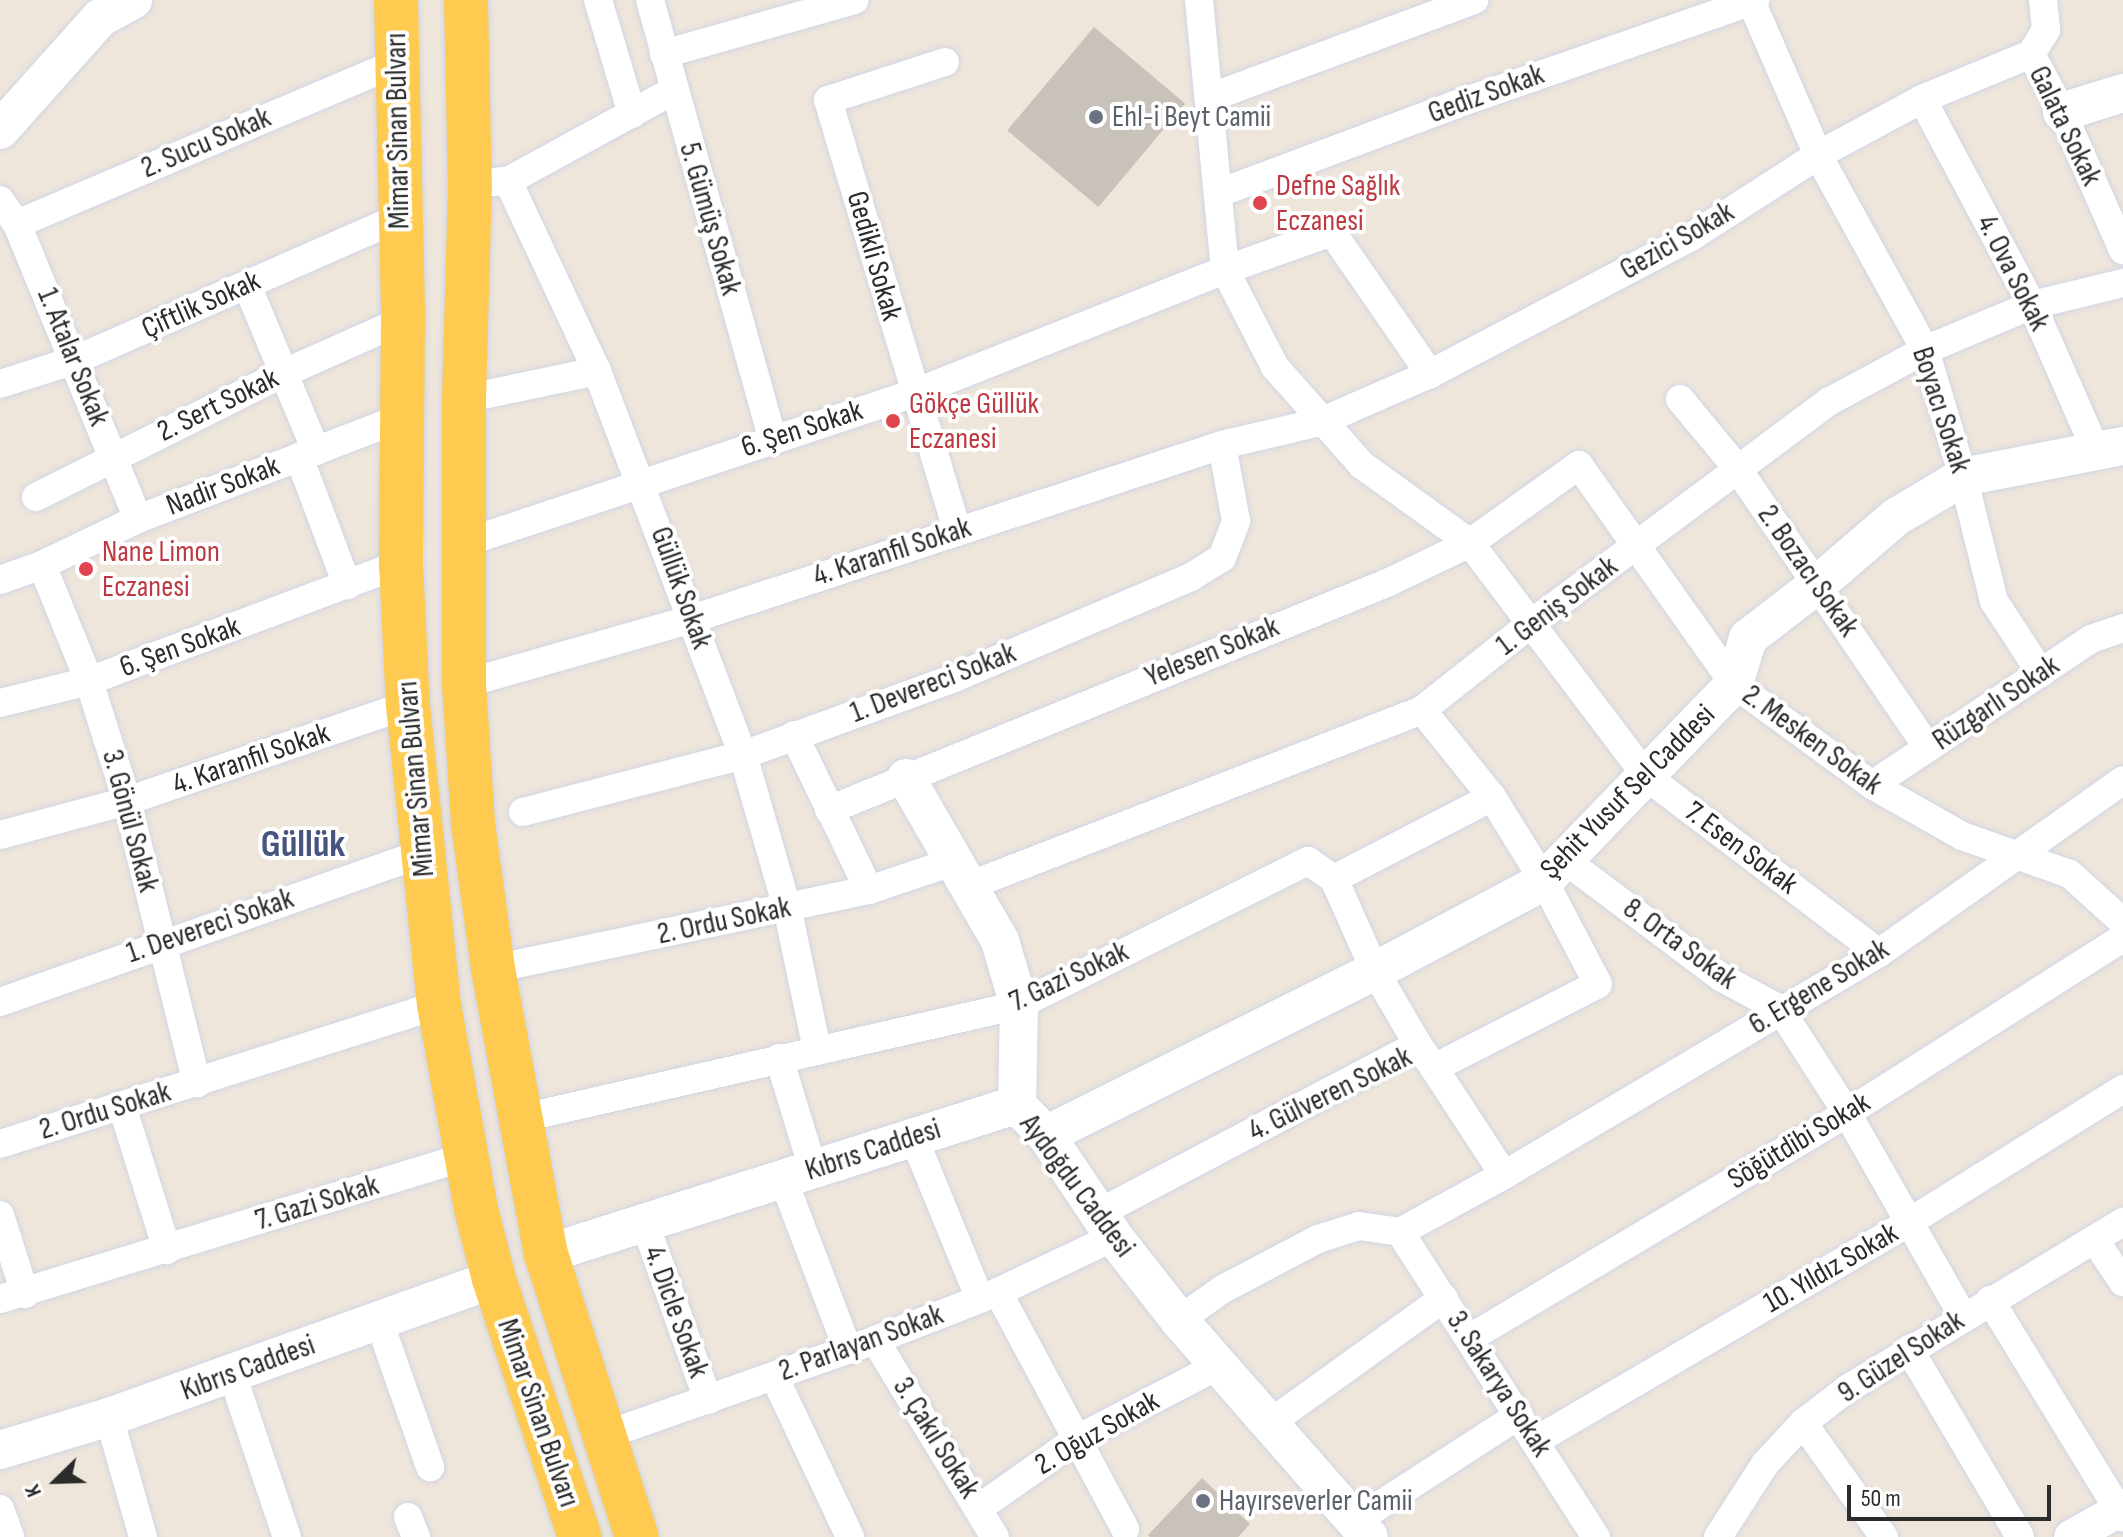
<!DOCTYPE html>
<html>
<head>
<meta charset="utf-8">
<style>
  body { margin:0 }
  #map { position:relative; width:2123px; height:1537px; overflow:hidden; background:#eee5db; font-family:"Sofia Sans Condensed",sans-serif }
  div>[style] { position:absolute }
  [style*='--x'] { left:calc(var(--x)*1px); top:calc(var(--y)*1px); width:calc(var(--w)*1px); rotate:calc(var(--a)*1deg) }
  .building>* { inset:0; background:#c9c2bb; transform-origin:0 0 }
  .roads { filter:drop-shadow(0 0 2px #d0d5e5) drop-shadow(0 0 2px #d0d5e5) }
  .minor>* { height:28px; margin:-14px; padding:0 14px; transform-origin:14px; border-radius:14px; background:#fff }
  .tertiary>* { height:34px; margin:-17px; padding:0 17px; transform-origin:17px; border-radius:17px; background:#fff }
  .secondary>* { height:38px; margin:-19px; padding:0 19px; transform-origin:19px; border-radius:19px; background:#fff }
  .primary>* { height:44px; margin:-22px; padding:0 22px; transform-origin:22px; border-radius:22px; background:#fecb50 }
  .dots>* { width:22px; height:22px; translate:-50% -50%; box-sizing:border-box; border:4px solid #fff; border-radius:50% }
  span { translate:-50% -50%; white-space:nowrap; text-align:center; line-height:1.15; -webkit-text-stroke:8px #fff; paint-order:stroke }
  .street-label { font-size:30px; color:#2b2b2b }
  .worship-label { font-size:30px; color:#5b616d }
  .left { translate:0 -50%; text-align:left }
  .health-label { font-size:30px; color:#be3a42 }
  .district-label { font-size:38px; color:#465480; font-weight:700 }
  .north { position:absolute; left:16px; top:1441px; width:80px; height:80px; -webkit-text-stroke:6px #fff; paint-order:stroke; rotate:247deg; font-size:22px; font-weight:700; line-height:32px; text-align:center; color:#2b2b2b }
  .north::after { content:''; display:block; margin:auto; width:28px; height:36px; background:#2b2b2b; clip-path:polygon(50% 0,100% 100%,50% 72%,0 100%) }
  .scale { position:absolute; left:1847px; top:1485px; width:204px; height:36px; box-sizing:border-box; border:4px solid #2b2b2b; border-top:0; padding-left:10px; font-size:24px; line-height:28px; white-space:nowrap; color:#2b2b2b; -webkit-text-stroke:6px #fff; paint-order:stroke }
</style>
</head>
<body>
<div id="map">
  <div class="building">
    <div style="left:1094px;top:27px;width:119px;height:135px;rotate:40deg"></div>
    <div style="clip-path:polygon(1202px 1478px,1250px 1524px,1238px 1537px,1150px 1537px,1148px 1535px)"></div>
  </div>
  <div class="roads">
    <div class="minor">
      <div style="--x:598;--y:0;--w:119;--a:73.4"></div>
      <div style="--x:650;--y:0;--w:455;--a:74.4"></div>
      <div style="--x:1199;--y:0;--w:271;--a:84.5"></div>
      <div style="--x:1225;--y:270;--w:109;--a:62.7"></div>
      <div style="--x:1275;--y:367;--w:131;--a:48.4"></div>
      <div style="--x:1362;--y:465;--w:133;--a:35.8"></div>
      <div style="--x:1470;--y:543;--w:293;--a:52.9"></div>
      <div style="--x:1647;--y:777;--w:291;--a:37.2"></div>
      <div style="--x:2043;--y:0;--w:30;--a:84"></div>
      <div style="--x:2046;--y:30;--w:28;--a:122"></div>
      <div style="--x:2031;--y:54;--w:66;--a:61.9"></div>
      <div style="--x:2062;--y:112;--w:151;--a:66.2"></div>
      <div style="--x:1751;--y:1;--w:168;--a:66.5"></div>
      <div style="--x:1818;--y:155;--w:222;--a:61.2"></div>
      <div style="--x:1925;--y:350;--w:133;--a:73.3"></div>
      <div style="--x:1963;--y:477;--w:128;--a:76"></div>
      <div style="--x:1994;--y:601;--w:86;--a:56.9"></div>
      <div style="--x:664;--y:54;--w:198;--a:-15.8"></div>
      <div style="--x:945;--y:62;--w:123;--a:162"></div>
      <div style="--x:828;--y:100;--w:449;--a:73.3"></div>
      <div style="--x:1209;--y:98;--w:283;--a:-20.3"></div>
      <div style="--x:1922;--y:99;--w:234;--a:61.9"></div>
      <div style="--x:2032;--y:305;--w:159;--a:66.3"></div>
      <div style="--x:508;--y:181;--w:189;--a:-28.7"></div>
      <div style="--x:470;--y:184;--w:38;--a:-5"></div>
      <div style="--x:508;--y:181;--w:210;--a:64.9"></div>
      <div style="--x:597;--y:371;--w:411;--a:69.2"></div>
      <div style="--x:743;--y:755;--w:158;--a:73.9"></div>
      <div style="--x:787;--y:907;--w:145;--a:78.1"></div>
      <div style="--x:1219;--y:193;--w:251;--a:-20.5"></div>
      <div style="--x:1454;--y:105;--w:319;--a:-19.2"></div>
      <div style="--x:0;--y:200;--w:29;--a:55"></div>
      <div style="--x:17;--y:224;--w:319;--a:67.7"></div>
      <div style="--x:17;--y:224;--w:412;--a:-23"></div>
      <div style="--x:247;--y:285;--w:180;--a:67.4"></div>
      <div style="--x:0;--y:384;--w:79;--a:-17.7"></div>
      <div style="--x:75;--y:360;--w:354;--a:-23.7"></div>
      <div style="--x:464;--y:399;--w:136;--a:-11.9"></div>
      <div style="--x:1680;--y:399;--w:89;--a:50.4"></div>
      <div style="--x:1737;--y:468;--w:339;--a:55.7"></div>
      <div style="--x:299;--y:457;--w:137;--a:69.4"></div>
      <div style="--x:36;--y:497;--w:277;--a:-26.6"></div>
      <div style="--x:284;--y:373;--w:130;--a:-24"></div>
      <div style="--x:464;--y:543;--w:474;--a:-18.4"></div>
      <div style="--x:914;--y:393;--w:334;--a:-21.6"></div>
      <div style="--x:1225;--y:270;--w:114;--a:-19.6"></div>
      <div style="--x:1332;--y:232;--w:173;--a:55.4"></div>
      <div style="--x:42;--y:565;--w:125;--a:67.9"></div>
      <div style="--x:89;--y:681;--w:126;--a:72.4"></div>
      <div style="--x:127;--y:801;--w:291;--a:76.1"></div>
      <div style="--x:0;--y:580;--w:45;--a:-19.7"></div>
      <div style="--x:42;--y:565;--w:106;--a:-25.6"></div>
      <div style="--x:138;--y:519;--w:285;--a:-21"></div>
      <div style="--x:464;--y:684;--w:237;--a:-15.9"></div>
      <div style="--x:692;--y:619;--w:558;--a:-18.18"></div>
      <div style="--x:1222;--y:445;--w:101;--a:-13.2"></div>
      <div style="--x:1320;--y:422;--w:120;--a:-23.6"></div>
      <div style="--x:1430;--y:374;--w:295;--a:-27.7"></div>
      <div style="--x:1691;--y:237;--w:151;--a:-32.8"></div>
      <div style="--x:1818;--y:155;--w:118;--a:-28.3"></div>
      <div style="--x:1922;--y:99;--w:118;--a:-22.4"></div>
      <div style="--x:0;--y:703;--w:92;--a:-13.9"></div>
      <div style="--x:89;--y:681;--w:333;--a:-20.6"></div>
      <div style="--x:794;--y:735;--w:172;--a:64.2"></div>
      <div style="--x:1872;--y:785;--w:263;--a:-33.7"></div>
      <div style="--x:2091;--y:639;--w:34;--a:-19"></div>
      <div style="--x:829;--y:810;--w:602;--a:-22.14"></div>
      <div style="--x:1387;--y:583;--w:92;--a:-25.7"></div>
      <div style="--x:1470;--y:543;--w:134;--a:-35.6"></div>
      <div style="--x:1579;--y:465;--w:268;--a:54.7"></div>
      <div style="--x:1734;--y:684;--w:171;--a:36.2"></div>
      <div style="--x:1872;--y:785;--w:103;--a:29.5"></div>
      <div style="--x:1962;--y:836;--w:114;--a:19.4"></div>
      <div style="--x:2070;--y:874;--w:72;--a:42.2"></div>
      <div style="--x:523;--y:812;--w:227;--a:-14.5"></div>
      <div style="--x:743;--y:755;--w:225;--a:-20"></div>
      <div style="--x:954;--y:678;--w:258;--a:-23.1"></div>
      <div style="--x:1191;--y:577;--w:36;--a:-32"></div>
      <div style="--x:1222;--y:558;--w:40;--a:-69"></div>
      <div style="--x:1236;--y:521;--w:77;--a:-100.4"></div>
      <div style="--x:0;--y:835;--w:131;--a:-15"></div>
      <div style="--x:127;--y:801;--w:297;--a:-18.9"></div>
      <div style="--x:1565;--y:860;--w:196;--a:36.9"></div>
      <div style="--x:1722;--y:978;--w:66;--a:28.1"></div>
      <div style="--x:1780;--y:1009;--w:124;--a:57.2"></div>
      <div style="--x:1847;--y:1113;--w:234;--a:60.3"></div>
      <div style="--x:1334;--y:879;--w:101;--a:66"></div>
      <div style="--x:1375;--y:971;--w:86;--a:59.8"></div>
      <div style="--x:966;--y:887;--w:489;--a:-21.2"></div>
      <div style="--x:1422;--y:710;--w:142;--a:-38.4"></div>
      <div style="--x:1533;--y:622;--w:370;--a:-36.7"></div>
      <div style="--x:1830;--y:401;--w:108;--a:-28.2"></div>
      <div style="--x:1925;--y:350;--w:116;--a:-22.8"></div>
      <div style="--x:2032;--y:305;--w:94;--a:-13.6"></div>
      <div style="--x:493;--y:969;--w:384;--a:-11.9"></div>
      <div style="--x:869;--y:890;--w:88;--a:-18.6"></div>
      <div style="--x:0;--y:1002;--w:448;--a:-19.4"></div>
      <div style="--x:779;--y:1058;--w:116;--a:73"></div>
      <div style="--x:1434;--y:1068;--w:128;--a:56.8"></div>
      <div style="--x:122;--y:1106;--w:151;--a:72.6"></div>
      <div style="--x:518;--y:1119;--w:514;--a:-12.82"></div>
      <div style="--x:1019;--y:1005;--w:323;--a:-26.5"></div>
      <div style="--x:1308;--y:861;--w:32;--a:35"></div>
      <div style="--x:1334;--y:879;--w:178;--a:-27.4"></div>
      <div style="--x:913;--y:1136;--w:176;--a:67.7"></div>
      <div style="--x:0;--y:1144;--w:460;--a:-17.6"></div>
      <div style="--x:783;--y:1179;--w:183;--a:69.2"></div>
      <div style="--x:1097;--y:1214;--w:363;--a:-27.8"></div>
      <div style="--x:1418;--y:1045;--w:28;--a:55"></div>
      <div style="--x:1434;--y:1068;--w:184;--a:-27.1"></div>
      <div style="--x:1598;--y:984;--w:116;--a:-117.7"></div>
      <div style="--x:1544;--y:881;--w:99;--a:-121.8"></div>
      <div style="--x:1492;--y:797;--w:112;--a:-128.8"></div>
      <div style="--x:0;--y:1215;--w:83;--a:72.4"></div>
      <div style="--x:645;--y:1224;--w:187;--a:70.3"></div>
      <div style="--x:1400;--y:1232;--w:363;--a:57.3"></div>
      <div style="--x:2094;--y:1239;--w:52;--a:56"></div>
      <div style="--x:998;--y:1292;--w:269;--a:61.8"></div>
      <div style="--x:0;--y:1299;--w:488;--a:-17"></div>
      <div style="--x:1990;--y:1300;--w:255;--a:58.5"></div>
      <div style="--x:1179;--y:1320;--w:54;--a:-35.2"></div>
      <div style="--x:1223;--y:1289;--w:107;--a:-27.8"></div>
      <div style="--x:1318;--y:1239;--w:43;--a:-17.6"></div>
      <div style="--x:1359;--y:1226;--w:41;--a:8.3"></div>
      <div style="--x:1400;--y:1232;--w:119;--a:-28.7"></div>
      <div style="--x:1504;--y:1175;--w:436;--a:-30.6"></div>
      <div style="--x:1879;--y:953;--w:299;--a:-35.3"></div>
      <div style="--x:379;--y:1321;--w:155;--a:70.7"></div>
      <div style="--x:1470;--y:1338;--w:439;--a:-30.8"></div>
      <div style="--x:1847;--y:1113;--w:327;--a:-32.4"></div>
      <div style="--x:875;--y:1340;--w:231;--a:58.7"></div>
      <div style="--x:1909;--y:1349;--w:218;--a:59.4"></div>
      <div style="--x:232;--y:1374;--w:172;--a:71.4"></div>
      <div style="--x:774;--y:1376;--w:178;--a:64.7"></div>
      <div style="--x:109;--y:1417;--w:125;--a:74.2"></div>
      <div style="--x:1270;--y:1423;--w:214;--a:-35.7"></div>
      <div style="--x:1803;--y:1423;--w:140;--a:54.6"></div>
      <div style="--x:603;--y:1436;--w:288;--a:-19.4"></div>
      <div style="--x:875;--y:1340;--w:132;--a:-21.3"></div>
      <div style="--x:998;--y:1292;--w:128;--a:-25.4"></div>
      <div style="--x:1535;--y:1441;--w:436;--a:-30.3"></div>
      <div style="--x:1911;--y:1221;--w:250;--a:-31.9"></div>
      <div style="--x:979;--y:1508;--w:120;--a:-35.1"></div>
      <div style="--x:1077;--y:1439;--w:161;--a:-27.4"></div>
      <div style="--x:0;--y:1509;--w:30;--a:70"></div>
      <div style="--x:408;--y:1517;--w:22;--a:68"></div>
      <div style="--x:1357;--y:1520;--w:193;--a:-32.9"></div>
      <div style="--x:1718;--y:1537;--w:87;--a:-57.2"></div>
      <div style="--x:1765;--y:1464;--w:56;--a:-47.2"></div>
      <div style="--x:1803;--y:1423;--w:56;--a:-37.7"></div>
      <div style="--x:1847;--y:1389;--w:323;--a:-31.2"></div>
    </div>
    <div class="tertiary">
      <div style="--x:2071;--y:1537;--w:60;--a:-29.1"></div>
    </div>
    <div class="secondary">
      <div style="--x:2062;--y:112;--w:64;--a:-17.3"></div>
      <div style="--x:0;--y:130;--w:150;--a:-48.2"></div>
      <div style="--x:100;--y:18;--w:38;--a:-29"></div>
      <div style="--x:906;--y:778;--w:188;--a:60"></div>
      <div style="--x:1000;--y:941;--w:67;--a:73.5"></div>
      <div style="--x:1019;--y:1005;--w:100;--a:91.1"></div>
      <div style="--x:1017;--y:1105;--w:42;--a:46"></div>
      <div style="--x:1046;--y:1135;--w:123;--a:56.3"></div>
      <div style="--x:1114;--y:1237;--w:105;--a:51.9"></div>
      <div style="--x:1179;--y:1320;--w:288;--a:48.8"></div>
      <div style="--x:1046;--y:1135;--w:368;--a:-26.5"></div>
      <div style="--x:1375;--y:971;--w:191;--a:-28"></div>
      <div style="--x:1544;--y:881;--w:274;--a:-46"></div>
      <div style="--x:1734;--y:684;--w:48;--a:-73.1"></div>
      <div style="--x:1748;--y:638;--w:88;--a:-37.6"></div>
      <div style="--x:1818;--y:584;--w:103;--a:-40.7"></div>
      <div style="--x:1896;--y:517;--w:78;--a:-30.8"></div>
      <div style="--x:1963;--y:477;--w:163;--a:-11"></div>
      <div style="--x:546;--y:1254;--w:494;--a:-17.6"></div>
      <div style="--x:0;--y:1450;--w:114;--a:-16.8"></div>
      <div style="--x:109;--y:1417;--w:409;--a:-19.7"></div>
    </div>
    <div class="primary">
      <div style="--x:396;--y:0;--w:320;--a:88.7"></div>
      <div style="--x:403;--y:320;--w:244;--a:90.5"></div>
      <div style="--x:401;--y:564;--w:141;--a:87.2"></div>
      <div style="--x:408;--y:705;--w:302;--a:84.1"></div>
      <div style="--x:439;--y:1005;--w:207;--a:79.7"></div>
      <div style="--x:476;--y:1209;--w:72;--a:75.6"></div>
      <div style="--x:494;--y:1279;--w:272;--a:71.6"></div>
      <div style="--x:466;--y:0;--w:184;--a:88.8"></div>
      <div style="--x:470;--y:184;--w:215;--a:91.6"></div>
      <div style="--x:464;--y:399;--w:285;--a:90"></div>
      <div style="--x:464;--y:684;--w:140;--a:86.3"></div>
      <div style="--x:473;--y:824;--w:146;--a:82.1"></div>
      <div style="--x:493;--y:969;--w:290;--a:79.5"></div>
      <div style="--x:546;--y:1254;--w:297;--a:72.2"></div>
    </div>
  </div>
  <div class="dots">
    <div style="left:1096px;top:117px;background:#6b7280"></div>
    <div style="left:1260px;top:203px;background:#e0444e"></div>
    <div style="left:893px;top:421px;background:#e0444e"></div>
    <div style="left:86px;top:569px;background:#e0444e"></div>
    <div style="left:1203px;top:1501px;background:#6b7280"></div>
  </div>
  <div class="street-label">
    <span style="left:1486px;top:94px;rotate:-20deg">Gediz Sokak</span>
    <span style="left:2065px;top:126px;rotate:64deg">Galata Sokak</span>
    <span style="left:398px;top:131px;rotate:-91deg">Mimar Sinan Bulvarı</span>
    <span style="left:206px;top:143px;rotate:-23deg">2. Sucu Sokak</span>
    <span style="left:710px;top:219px;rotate:74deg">5. Gümüş Sokak</span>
    <span style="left:1677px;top:241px;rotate:-30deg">Gezici Sokak</span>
    <span style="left:874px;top:256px;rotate:74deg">Gedikli Sokak</span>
    <span style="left:2013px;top:273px;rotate:63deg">4. Ova Sokak</span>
    <span style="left:201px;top:305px;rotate:-24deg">Çiftlik Sokak</span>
    <span style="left:73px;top:357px;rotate:68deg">1. Atalar Sokak</span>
    <span style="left:218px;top:405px;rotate:-26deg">2. Sert Sokak</span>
    <span style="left:1941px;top:410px;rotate:72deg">Boyacı Sokak</span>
    <span style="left:802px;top:429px;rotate:-18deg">6. Şen Sokak</span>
    <span style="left:223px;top:486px;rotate:-21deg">Nadir Sokak</span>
    <span style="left:892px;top:552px;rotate:-18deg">4. Karanfil Sokak</span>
    <span style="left:1808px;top:571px;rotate:55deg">2. Bozacı Sokak</span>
    <span style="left:681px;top:588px;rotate:70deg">Güllük Sokak</span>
    <span style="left:1557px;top:606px;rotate:-37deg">1. Geniş Sokak</span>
    <span style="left:180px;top:647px;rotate:-20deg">6. Şen Sokak</span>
    <span style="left:1212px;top:652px;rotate:-22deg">Yelesen Sokak</span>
    <span style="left:933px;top:683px;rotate:-21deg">1. Devereci Sokak</span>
    <span style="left:1996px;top:703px;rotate:-34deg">Rüzgarlı Sokak</span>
    <span style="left:1812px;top:740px;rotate:36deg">2. Mesken Sokak</span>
    <span style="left:251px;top:759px;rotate:-19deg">4. Karanfil Sokak</span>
    <span style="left:416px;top:779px;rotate:-95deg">Mimar Sinan Bulvarı</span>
    <span style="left:1628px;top:792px;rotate:-45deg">Şehit Yusuf Sel Caddesi</span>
    <span style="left:130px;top:821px;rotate:75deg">3. Gönül Sokak</span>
    <span style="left:1741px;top:848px;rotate:37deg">7. Esen Sokak</span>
    <span style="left:724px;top:921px;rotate:-12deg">2. Ordu Sokak</span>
    <span style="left:210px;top:926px;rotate:-19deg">1. Devereci Sokak</span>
    <span style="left:1680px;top:944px;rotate:36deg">8. Orta Sokak</span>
    <span style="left:1069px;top:977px;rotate:-25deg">7. Gazi Sokak</span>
    <span style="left:1819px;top:987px;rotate:-31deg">6. Ergene Sokak</span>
    <span style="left:1330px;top:1094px;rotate:-26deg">4. Gülveren Sokak</span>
    <span style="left:105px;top:1111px;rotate:-17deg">2. Ordu Sokak</span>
    <span style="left:1799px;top:1141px;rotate:-31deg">Söğütdibi Sokak</span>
    <span style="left:873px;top:1150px;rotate:-18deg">Kıbrıs Caddesi</span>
    <span style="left:1077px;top:1186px;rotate:53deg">Aydoğdu Caddesi</span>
    <span style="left:317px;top:1203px;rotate:-17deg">7. Gazi Sokak</span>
    <span style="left:1831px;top:1268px;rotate:-30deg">10. Yıldız Sokak</span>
    <span style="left:676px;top:1312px;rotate:70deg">4. Dicle Sokak</span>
    <span style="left:861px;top:1343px;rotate:-20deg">2. Parlayan Sokak</span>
    <span style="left:1901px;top:1357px;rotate:-33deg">9. Güzel Sokak</span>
    <span style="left:248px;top:1368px;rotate:-20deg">Kıbrıs Caddesi</span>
    <span style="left:1499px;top:1384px;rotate:57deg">3. Sakarya Sokak</span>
    <span style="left:538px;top:1413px;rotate:71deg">Mimar Sinan Bulvarı</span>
    <span style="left:1097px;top:1433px;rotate:-30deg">2. Oğuz Sokak</span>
    <span style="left:936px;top:1438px;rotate:58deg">3. Çakıl Sokak</span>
  </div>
  <div class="worship-label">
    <span class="left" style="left:1112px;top:117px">Ehl-i Beyt Camii</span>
    <span class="left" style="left:1219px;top:1501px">Hayırseverler Camii</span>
  </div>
  <div class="health-label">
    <span class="left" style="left:1276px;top:203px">Defne Sağlık<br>Eczanesi</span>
    <span class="left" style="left:909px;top:421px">Gökçe Güllük<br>Eczanesi</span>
    <span class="left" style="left:102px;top:569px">Nane Limon<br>Eczanesi</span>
  </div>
  <div class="district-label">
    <span style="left:303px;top:845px">Güllük</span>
  </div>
  <div class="north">K</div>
  <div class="scale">50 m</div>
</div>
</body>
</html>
